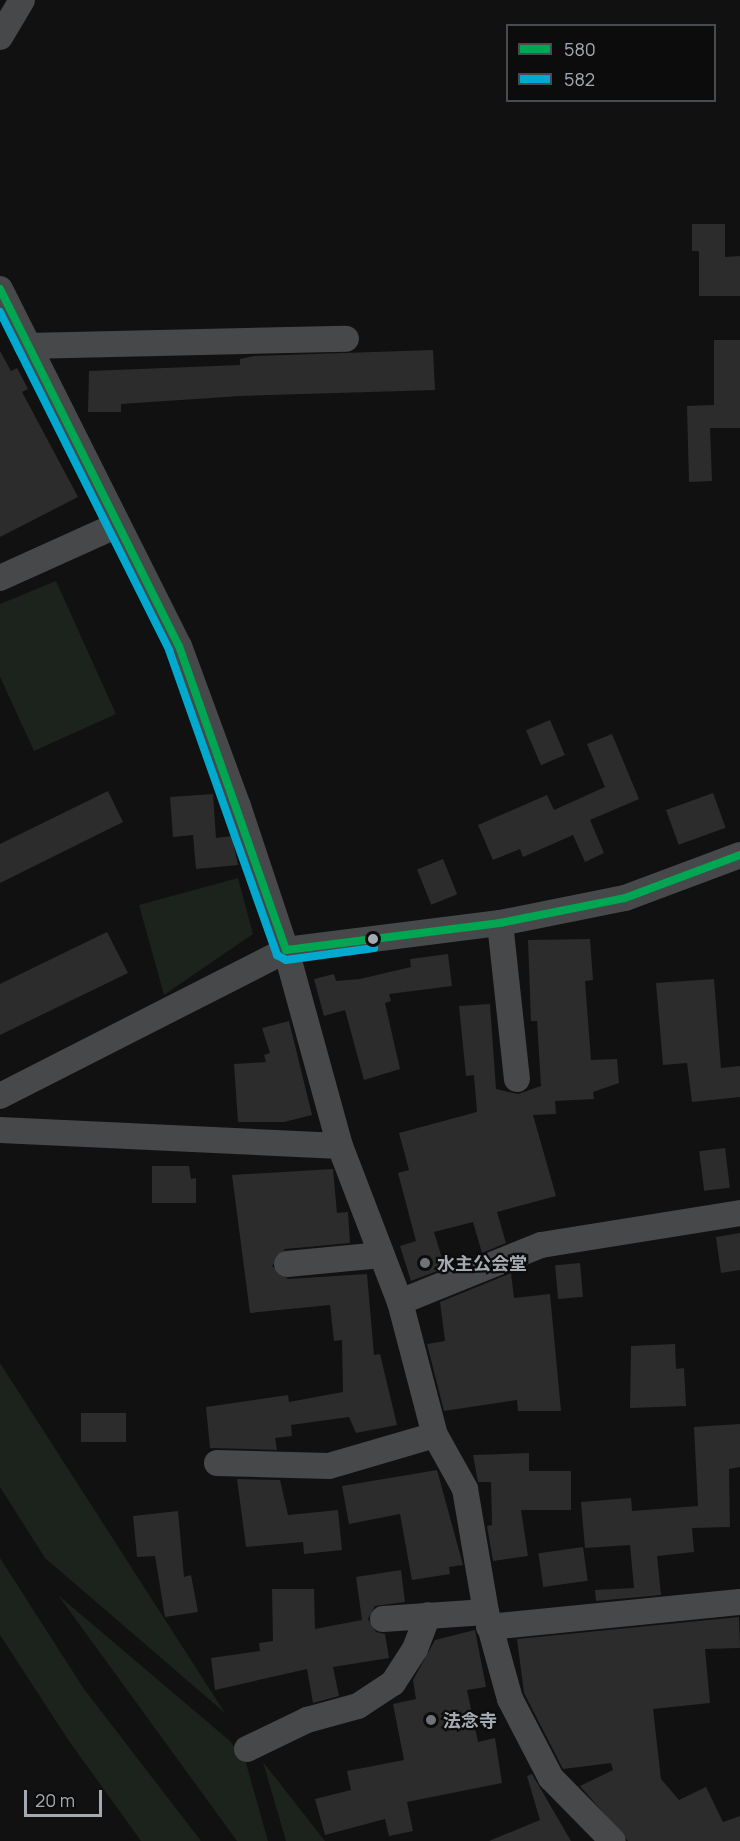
<!DOCTYPE html>
<html>
<head>
<meta charset="utf-8">
<style>
  body { margin:0 }
  #map { position:relative; width:740px; height:1841px; overflow:hidden; background:#111112; font-family:Manrope,"Noto Sans JP",sans-serif }
  div>[style] { position:absolute }
  [style*='--x'] { left:calc(var(--x)*1px); top:calc(var(--y)*1px); width:calc(var(--w)*1px); rotate:calc(var(--a)*1deg) }
  .green>* { inset:0; background:#1c221c }
  .building>* { inset:0; background:#2c2c2d; transform-origin:0 0 }
  .minor>* { height:26px; margin:-13px; padding:0 13px; transform-origin:13px; border-radius:13px; background:#46484a }
  .bus-1>* { height:8px; margin:-4px; padding:0 4px; transform-origin:4px; border-radius:4px; background:#00a651 }
  .bus-2>* { height:8px; margin:-4px; padding:0 4px; transform-origin:4px; border-radius:4px; background:#00a9ce }
  .dots>* { width:16px; height:16px; translate:-50% -50%; box-sizing:border-box; border:3px solid #0c0c0d; border-radius:50% }
  span { translate:-50% -50%; white-space:nowrap; text-align:center; line-height:1.15; -webkit-text-stroke:4.5px #0c0c0d; paint-order:stroke }
  .poi-label { font-size:18px; color:#a3aab2; font-weight:700 }
  .left { translate:0 -50%; text-align:left }
  .legend { position:absolute; left:506px; top:24px; width:210px; height:78px; box-sizing:border-box; background:#0c0c0d; border:2px solid #484b4f; margin:0; padding:8px 10px; list-style:none; font-size:18px; color:#a3aab2 }
  .legend li { display:flex; align-items:center; gap:12px; height:30px }
  .legend b { width:30px; border:2px solid #484b4f }
  .scale { position:absolute; left:24px; top:1790px; width:78px; height:27px; box-sizing:border-box; border:3px solid #a3aab2; border-top:0; padding-left:8px; font-size:18px; line-height:21px; white-space:nowrap; color:#a3aab2; -webkit-text-stroke:4px #0c0c0d; paint-order:stroke }
</style>
</head>
<body>
<div id="map">
  <div class="green">
    <div style="clip-path:polygon(56px 581px,116px 714px,34px 751px,0 677px,0 604px)"></div>
    <div style="clip-path:polygon(238px 878px,253px 934px,164px 995px,139px 905px)"></div>
    <div style="clip-path:polygon(0 1363px,225px 1713px,45px 1558px,0 1487px)"></div>
    <div style="clip-path:polygon(0 1558px,84px 1689px,201px 1841px,141px 1841px,69px 1741px,0 1635px)"></div>
    <div style="clip-path:polygon(58px 1595px,230px 1741px,246px 1763px,268px 1841px,237px 1841px)"></div>
    <div style="clip-path:polygon(263px 1762px,325px 1841px,286px 1841px)"></div>
  </div>
  <div class="building">
    <div style="clip-path:polygon(692px 224px,725px 224px,725px 257px,740px 256px,740px 296px,699px 296px,699px 251px,692px 251px)"></div>
    <div style="clip-path:polygon(714px 340px,740px 340px,740px 428px,710px 428px,712px 481px,689px 482px,687px 406px,714px 405px)"></div>
    <div style="clip-path:polygon(433px 350px,435px 390px,240px 396px,121px 404px,121px 412px,88px 412px,89px 371px,240px 365px,240px 359px,254px 356px)"></div>
    <div style="clip-path:polygon(0 351px,11px 371px,17px 368px,28px 389px,22px 392px,78px 497px,0 537px)"></div>
    <div style="left:550px;top:720px;width:38px;height:26px;rotate:67deg"></div>
    <div style="clip-path:polygon(612px 734px,639px 799px,590px 820px,604px 853px,585px 862px,573px 835px,523px 857px,520px 849px,493px 860px,478px 825px,547px 795px,554px 810px,605px 787px,587px 744px)"></div>
    <div style="clip-path:polygon(108px 791px,123px 822px,0 883px,0 844px)"></div>
    <div style="left:713px;top:793px;width:37px;height:50px;rotate:70deg"></div>
    <div style="clip-path:polygon(213px 794px,216px 838px,232px 836px,238px 865px,196px 869px,193px 835px,173px 837px,170px 797px)"></div>
    <div style="left:443px;top:859px;width:38px;height:28px;rotate:68deg"></div>
    <div style="clip-path:polygon(107px 932px,128px 973px,0 1035px,0 984px)"></div>
    <div style="clip-path:polygon(590px 939px,593px 980px,585px 981px,591px 1060px,617px 1059px,619px 1083px,593px 1092px,594px 1099px,555px 1101px,556px 1114px,533px 1115px,556px 1196px,497px 1212px,506px 1243px,482px 1253px,473px 1222px,434px 1232px,445px 1268px,411px 1281px,400px 1246px,416px 1241px,398px 1173px,409px 1170px,399px 1133px,477px 1112px,474px 1075px,466px 1076px,459px 1006px,490px 1004px,496px 1089px,518px 1094px,541px 1086px,537px 1021px,531px 1021px,528px 940px)"></div>
    <div style="clip-path:polygon(448px 954px,452px 986px,389px 994px,391px 1001px,385px 1003px,400px 1069px,364px 1080px,345px 1010px,324px 1016px,314px 979px,334px 974px,336px 981px,360px 979px,411px 967px,410px 959px)"></div>
    <div style="clip-path:polygon(714px 979px,721px 1068px,740px 1066px,740px 1097px,692px 1102px,687px 1063px,663px 1065px,656px 983px)"></div>
    <div style="clip-path:polygon(289px 1021px,312px 1115px,284px 1122px,238px 1122px,234px 1064px,266px 1062px,264px 1055px,270px 1053px,262px 1028px)"></div>
    <div style="left:725px;top:1148px;width:40px;height:26px;rotate:83deg"></div>
    <div style="clip-path:polygon(152px 1166px,189px 1166px,191px 1179px,196px 1178px,196px 1203px,152px 1203px)"></div>
    <div style="clip-path:polygon(333px 1169px,337px 1213px,348px 1212px,350px 1243px,285px 1249px,272px 1266px,288px 1279px,367px 1274px,374px 1355px,380px 1354px,397px 1425px,356px 1433px,349px 1417px,291px 1425px,292px 1436px,275px 1438px,277px 1450px,210px 1448px,206px 1407px,288px 1395px,289px 1402px,343px 1392px,342px 1340px,334px 1341px,330px 1305px,250px 1313px,232px 1175px)"></div>
    <div style="clip-path:polygon(740px 1233px,740px 1270px,721px 1273px,716px 1237px)"></div>
    <div style="left:580px;top:1263px;width:34px;height:25px;rotate:85deg"></div>
    <div style="clip-path:polygon(511px 1273px,514px 1298px,550px 1294px,561px 1411px,518px 1411px,517px 1400px,444px 1411px,427px 1344px,445px 1341px,440px 1302px)"></div>
    <div style="clip-path:polygon(675px 1344px,676px 1369px,684px 1368px,686px 1406px,630px 1408px,631px 1346px)"></div>
    <div style="left:81px;top:1413px;width:45px;height:29px"></div>
    <div style="clip-path:polygon(740px 1424px,740px 1467px,729px 1469px,730px 1527px,692px 1528px,694px 1552px,657px 1556px,661px 1595px,596px 1601px,595px 1590px,634px 1588px,630px 1545px,585px 1548px,581px 1502px,631px 1498px,632px 1511px,698px 1506px,694px 1427px)"></div>
    <div style="clip-path:polygon(529px 1453px,529px 1471px,571px 1471px,571px 1510px,521px 1510px,528px 1556px,493px 1561px,487px 1526px,492px 1525px,491px 1482px,478px 1482px,473px 1455px)"></div>
    <div style="clip-path:polygon(437px 1470px,463px 1565px,449px 1567px,450px 1574px,412px 1580px,400px 1514px,349px 1524px,342px 1486px)"></div>
    <div style="clip-path:polygon(237px 1479px,280px 1480px,288px 1515px,338px 1510px,342px 1550px,304px 1554px,303px 1542px,246px 1547px)"></div>
    <div style="clip-path:polygon(178px 1511px,184px 1577px,191px 1575px,198px 1612px,165px 1617px,155px 1556px,137px 1557px,133px 1516px)"></div>
    <div style="left:583px;top:1547px;width:34px;height:45px;rotate:82deg"></div>
    <div style="clip-path:polygon(401px 1570px,405px 1602px,375px 1606px,368px 1619px,376px 1632px,385px 1634px,389px 1658px,333px 1667px,339px 1696px,313px 1703px,307px 1669px,215px 1690px,211px 1658px,260px 1651px,259px 1643px,273px 1641px,272px 1589px,314px 1589px,315px 1629px,362px 1620px,356px 1577px)"></div>
    <div style="clip-path:polygon(739px 1617px,740px 1648px,705px 1649px,710px 1703px,653px 1709px,661px 1779px,679px 1800px,706px 1787px,723px 1822px,740px 1816px,740px 1841px,628px 1841px,580px 1786px,613px 1770px,611px 1763px,563px 1769px,524px 1693px,517px 1639px)"></div>
    <div style="clip-path:polygon(475px 1630px,486px 1687px,467px 1690px,478px 1742px,495px 1738px,502px 1783px,407px 1802px,413px 1831px,389px 1836px,385px 1819px,325px 1835px,315px 1799px,351px 1790px,347px 1771px,404px 1760px,393px 1704px,416px 1699px,413px 1680px,435px 1640px)"></div>
    <div style="clip-path:polygon(532px 1774px,571px 1841px,489px 1841px,540px 1820px,527px 1776px)"></div>
  </div>
  <div class="minor">
    <div style="--x:0;--y:37;--w:43;--a:-59.3"></div>
    <div style="--x:0;--y:289;--w:399;--a:63.4"></div>
    <div style="--x:179;--y:646;--w:171;--a:69.8"></div>
    <div style="--x:238;--y:806;--w:152;--a:71.6"></div>
    <div style="--x:286;--y:950;--w:203;--a:74.6"></div>
    <div style="--x:340;--y:1146;--w:167;--a:69"></div>
    <div style="--x:400;--y:1302;--w:138;--a:75.3"></div>
    <div style="--x:435;--y:1435;--w:62;--a:60.9"></div>
    <div style="--x:465;--y:1489;--w:125;--a:80.3"></div>
    <div style="--x:486;--y:1612;--w:90;--a:74.6"></div>
    <div style="--x:510;--y:1699;--w:89;--a:62.6"></div>
    <div style="--x:551;--y:1778;--w:88;--a:45.5"></div>
    <div style="--x:27;--y:346;--w:319;--a:-1.3"></div>
    <div style="--x:0;--y:578;--w:126;--a:-24.3"></div>
    <div style="--x:500;--y:923;--w:157;--a:83.8"></div>
    <div style="--x:0;--y:1096;--w:321;--a:-27"></div>
    <div style="--x:286;--y:950;--w:216;--a:-7.2"></div>
    <div style="--x:500;--y:923;--w:127;--a:-11.3"></div>
    <div style="--x:625;--y:898;--w:123;--a:-20.5"></div>
    <div style="--x:0;--y:1130;--w:340;--a:2.7"></div>
    <div style="--x:287;--y:1264;--w:95;--a:-5.4"></div>
    <div style="--x:400;--y:1302;--w:152;--a:-22"></div>
    <div style="--x:541;--y:1245;--w:202;--a:-9.1"></div>
    <div style="--x:217;--y:1463;--w:112;--a:1.5"></div>
    <div style="--x:329;--y:1466;--w:110;--a:-16.3"></div>
    <div style="--x:383;--y:1619;--w:103;--a:-3.9"></div>
    <div style="--x:489;--y:1627;--w:252;--a:-5.7"></div>
    <div style="--x:247;--y:1749;--w:67;--a:-25.8"></div>
    <div style="--x:307;--y:1720;--w:53;--a:-15.4"></div>
    <div style="--x:358;--y:1706;--w:42;--a:-33.3"></div>
    <div style="--x:393;--y:1683;--w:40;--a:-57.1"></div>
    <div style="--x:415;--y:1649;--w:36;--a:-69"></div>
  </div>
  <div class="bus-1">
    <div style="--x:0;--y:289;--w:399;--a:63.4"></div>
    <div style="--x:179;--y:646;--w:322;--a:70.6"></div>
    <div style="--x:286;--y:950;--w:216;--a:-7.2"></div>
    <div style="--x:500;--y:923;--w:127;--a:-11.3"></div>
    <div style="--x:625;--y:898;--w:123;--a:-20.5"></div>
  </div>
  <div class="bus-2">
    <div style="--x:0;--y:312;--w:378;--a:63.4"></div>
    <div style="--x:169;--y:650;--w:324;--a:70.5"></div>
    <div style="--x:277;--y:955;--w:10;--a:29"></div>
    <div style="--x:286;--y:960;--w:89;--a:-7.8"></div>
  </div>
  <div class="dots">
    <div style="left:373px;top:939px;background:#a3aab2"></div>
    <div style="left:425px;top:1263px;background:#70747a"></div>
    <div style="left:431px;top:1720px;background:#70747a"></div>
  </div>
  <div class="poi-label">
    <span class="left" style="left:437px;top:1263px">水主公会堂</span>
    <span class="left" style="left:443px;top:1720px">法念寺</span>
  </div>
  <ul class="legend">
  <li><b style="height:8px;background:#00a651"></b>580</li>
  <li><b style="height:8px;background:#00a9ce"></b>582</li>
  </ul>
  <div class="scale">20 m</div>
</div>
</body>
</html>
